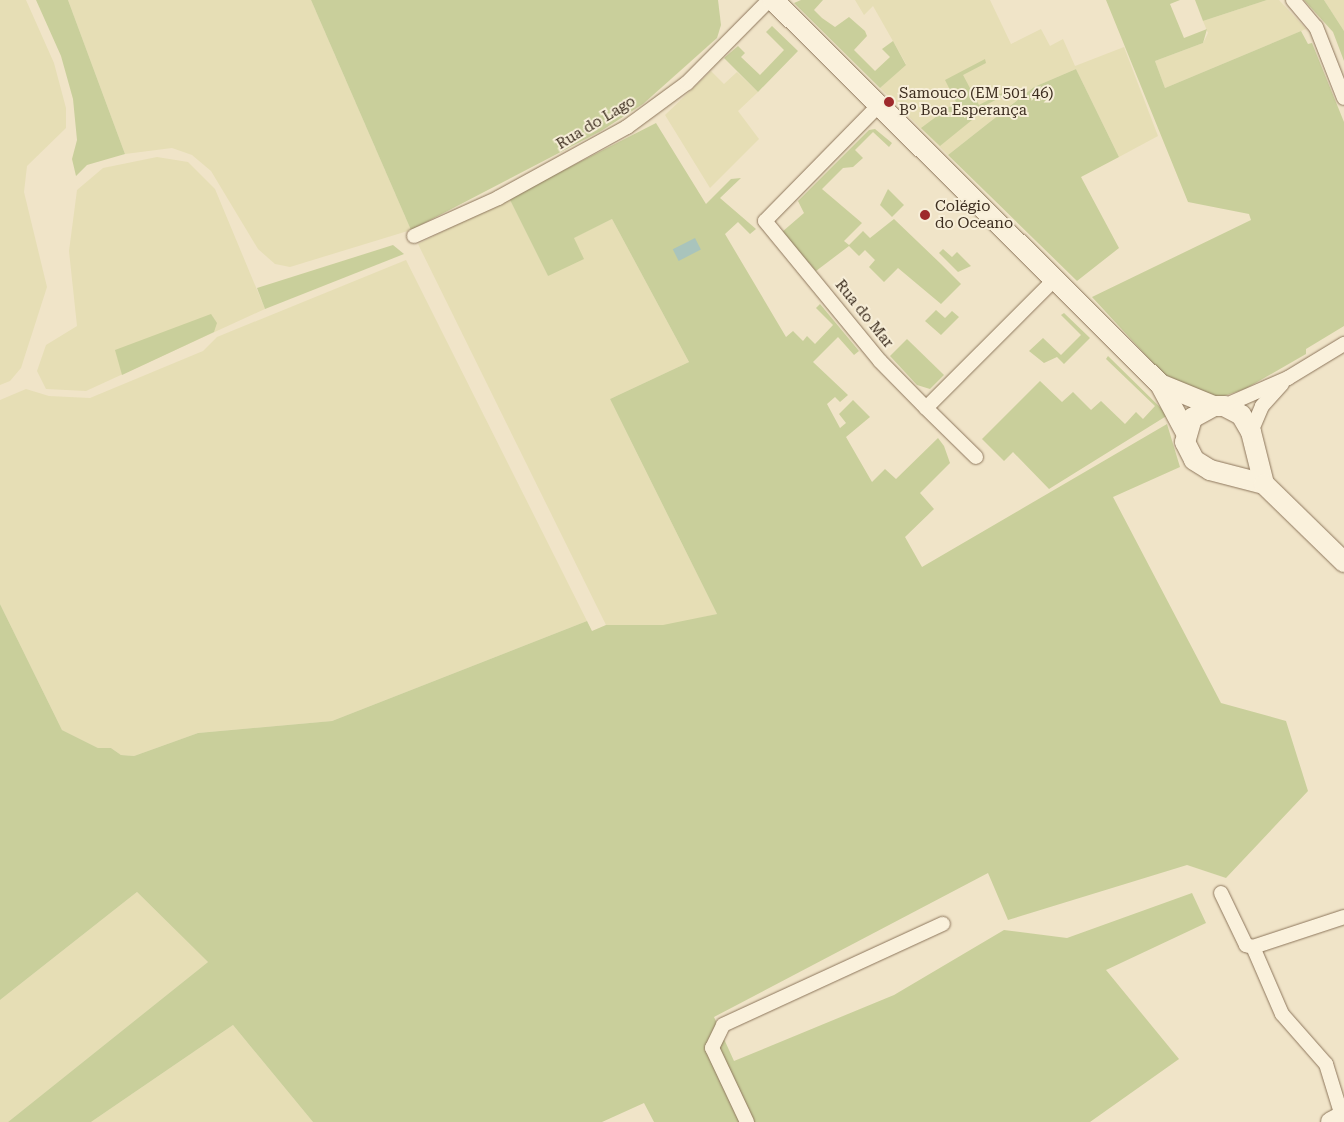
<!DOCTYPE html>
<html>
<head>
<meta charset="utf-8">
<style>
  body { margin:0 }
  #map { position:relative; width:1344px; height:1122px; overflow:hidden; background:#f0e4c8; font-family:"Roboto Serif",serif }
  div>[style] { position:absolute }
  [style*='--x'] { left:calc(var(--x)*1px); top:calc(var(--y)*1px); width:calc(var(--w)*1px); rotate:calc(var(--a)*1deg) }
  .farmland>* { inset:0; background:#e6deb5 }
  .green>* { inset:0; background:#c9cf9b }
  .water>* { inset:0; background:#a9c4bc; transform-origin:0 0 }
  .roads { filter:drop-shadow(0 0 1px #8d765c) drop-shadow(0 0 1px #8d765c) }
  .minor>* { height:14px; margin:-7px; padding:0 7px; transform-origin:7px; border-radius:7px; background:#faf1dc }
  .secondary>* { height:20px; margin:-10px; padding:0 10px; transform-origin:10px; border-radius:10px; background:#faf1dc }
  .dots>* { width:14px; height:14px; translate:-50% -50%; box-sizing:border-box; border:2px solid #f7eed8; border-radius:50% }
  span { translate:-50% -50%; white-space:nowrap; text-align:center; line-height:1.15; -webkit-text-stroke:4px #f7eed8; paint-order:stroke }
  .poi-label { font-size:15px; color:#3d2e20 }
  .left { translate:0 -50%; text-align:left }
  .street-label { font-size:15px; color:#3d2e20 }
</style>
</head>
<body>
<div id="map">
  <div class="farmland">
    <div style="clip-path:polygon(0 0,26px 0,54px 63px,66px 108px,66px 128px,27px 166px,24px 192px,47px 287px,21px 368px,10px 381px,0 385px)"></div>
    <div style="clip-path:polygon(68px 0,311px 0,411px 230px,290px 267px,275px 264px,258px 249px,211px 171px,192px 155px,172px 148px,125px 154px)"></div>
    <div style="clip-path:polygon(855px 0,990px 0,1011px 44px,1041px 29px,1050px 46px,1063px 39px,1075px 66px,1124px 47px,1158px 136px,1119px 157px,1076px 69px,1034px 87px,948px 155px,880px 88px,906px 64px,873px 6px,864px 15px)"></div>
    <div style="clip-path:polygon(1267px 0,1279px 0,1306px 29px,1165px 88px,1155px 61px,1203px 43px,1208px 33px,1203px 21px)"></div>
    <div style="clip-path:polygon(1324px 0,1344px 0,1344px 31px)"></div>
    <div style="clip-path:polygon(711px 71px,724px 84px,737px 72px,758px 92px,738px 111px,759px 139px,710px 188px,665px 115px)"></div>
    <div style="clip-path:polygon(157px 157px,188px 162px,215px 189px,265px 309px,86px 391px,46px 389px,37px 371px,46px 345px,77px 326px,69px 251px,77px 190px,103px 168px)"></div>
    <div style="clip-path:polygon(509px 198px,548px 276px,573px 238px,612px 219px,689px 362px,610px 399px,717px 614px,661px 627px,606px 625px,418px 244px)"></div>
    <div style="clip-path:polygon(406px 260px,587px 621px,332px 721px,198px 733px,134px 756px,121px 755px,111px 748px,98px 748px,62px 730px,0 604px,0 400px,26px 389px,49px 396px,90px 398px,203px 351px,217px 337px)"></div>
    <div style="clip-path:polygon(137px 892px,208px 962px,8px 1122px,0 1122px,0 1000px)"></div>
    <div style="clip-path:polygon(233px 1025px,313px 1122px,91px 1122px)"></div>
  </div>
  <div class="green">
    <div style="clip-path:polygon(36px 0,68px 0,125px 154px,87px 165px,76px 176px,72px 159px,77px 140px,73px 99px,61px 56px)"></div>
    <div style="clip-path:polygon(311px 0,718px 0,721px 25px,717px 38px,643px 104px,601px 131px,411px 230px)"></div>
    <div style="clip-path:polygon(801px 0,823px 0,814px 10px,822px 18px,835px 27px,849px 17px,865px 31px,867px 36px,854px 50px,875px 71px,890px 57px,882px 49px,893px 41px,906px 65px,880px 88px,794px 3px)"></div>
    <div style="clip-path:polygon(1106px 0,1180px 0,1170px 4px,1184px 38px,1207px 29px,1203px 43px,1155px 61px,1165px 88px,1301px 31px,1308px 44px,1312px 43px,1344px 122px,1344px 326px,1306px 349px,1306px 354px,1245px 389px,1221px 397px,1198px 396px,1165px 376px,1092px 297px,1251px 220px,1249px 214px,1188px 202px)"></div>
    <div style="clip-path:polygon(1195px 0,1267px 0,1203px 21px)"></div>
    <div style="clip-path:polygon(1304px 0,1324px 0,1344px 31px,1344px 61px,1333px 32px)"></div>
    <div style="clip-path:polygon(772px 26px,798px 51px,758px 92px,724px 58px,738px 46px,745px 53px,741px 57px,760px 75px,784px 50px,766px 32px)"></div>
    <div style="clip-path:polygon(985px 59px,986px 63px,963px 75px,979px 105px,1002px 93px,1003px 96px,969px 114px,972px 120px,940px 146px,921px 128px,956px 102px,945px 80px)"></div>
    <div style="clip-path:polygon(1076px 69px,1119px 157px,1081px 177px,1119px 248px,1077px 281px,948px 155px,1034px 87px)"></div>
    <div style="clip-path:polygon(656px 123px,706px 204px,731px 179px,741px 178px,720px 198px,756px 229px,750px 234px,738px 222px,725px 234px,786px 337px,793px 331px,803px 341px,807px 336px,815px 344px,833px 325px,816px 308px,820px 304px,859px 351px,854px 355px,838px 337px,813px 362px,848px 395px,840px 402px,835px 397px,827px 404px,840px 428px,846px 423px,839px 414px,853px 400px,870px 417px,846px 437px,872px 482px,885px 469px,896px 479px,938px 438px,944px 446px,950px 463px,920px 493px,934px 509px,905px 537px,922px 567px,1167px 424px,1180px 467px,1113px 497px,1221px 703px,1286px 721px,1308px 791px,1226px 878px,1187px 865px,1008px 920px,988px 873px,714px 1017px,734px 1061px,894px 995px,1004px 930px,1067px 938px,1192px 893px,1206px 923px,1106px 970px,1179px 1059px,1090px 1122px,654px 1122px,644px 1103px,602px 1122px,313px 1122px,233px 1025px,91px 1122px,8px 1122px,208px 962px,137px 892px,0 1000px,0 604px,62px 730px,98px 748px,111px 748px,121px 755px,134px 756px,198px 733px,332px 721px,587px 621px,592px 631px,606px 625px,663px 625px,717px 614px,610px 399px,689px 362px,612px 219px,574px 238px,584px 259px,548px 276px,509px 198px)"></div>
    <div style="clip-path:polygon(875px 129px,892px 143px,889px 147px,873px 132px,855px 150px,863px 158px,853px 167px,843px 168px,822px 189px,862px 223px,844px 241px,849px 245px,863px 231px,870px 238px,894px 219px,941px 264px,961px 284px,941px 304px,898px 268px,884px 282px,869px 267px,875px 260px,865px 250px,859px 256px,849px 246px,816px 271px,782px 232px,804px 213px,798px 201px,869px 130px)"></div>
    <div style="clip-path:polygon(888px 189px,904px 205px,892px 217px,880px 205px)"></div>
    <div style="clip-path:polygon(393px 245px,404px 254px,265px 309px,257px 288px)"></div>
    <div style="clip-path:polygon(943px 249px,952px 257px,957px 252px,971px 266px,958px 272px,939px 253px)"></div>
    <div style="clip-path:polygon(936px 310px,945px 318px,952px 311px,959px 317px,941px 335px,925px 321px)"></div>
    <div style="clip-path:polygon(1064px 313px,1090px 338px,1064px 364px,1057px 357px,1044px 363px,1029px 351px,1043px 338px,1061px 355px,1081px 335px,1061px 315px)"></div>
    <div style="clip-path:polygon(211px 314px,217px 323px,214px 332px,122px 375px,115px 350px)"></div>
    <div style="clip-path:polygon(907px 339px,944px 375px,930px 389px,917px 385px,890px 356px)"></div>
    <div style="clip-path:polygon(1108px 356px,1168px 415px,1049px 489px,1013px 452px,1004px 461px,982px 439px,1040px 381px,1062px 402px,1073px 392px,1091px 410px,1101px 401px,1125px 424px,1136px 412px,1143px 419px,1155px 406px,1106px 359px)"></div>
  </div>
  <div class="water">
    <div style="left:695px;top:238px;width:13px;height:25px;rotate:63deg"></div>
  </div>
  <div class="roads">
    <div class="minor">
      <div style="--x:1293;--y:0;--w:35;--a:50"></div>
      <div style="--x:1316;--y:27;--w:76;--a:68.5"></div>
      <div style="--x:878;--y:106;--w:161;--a:134.5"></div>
      <div style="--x:765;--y:221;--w:181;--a:50.6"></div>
      <div style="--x:880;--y:361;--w:66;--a:45.6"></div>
      <div style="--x:926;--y:408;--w:184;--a:-45"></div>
      <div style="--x:414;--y:236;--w:92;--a:-24.3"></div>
      <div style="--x:498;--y:198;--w:147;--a:-28.8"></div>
      <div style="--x:627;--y:127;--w:74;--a:-36.3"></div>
      <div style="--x:687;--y:83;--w:117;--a:-45.3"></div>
      <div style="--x:1224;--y:406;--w:70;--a:-23.6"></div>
      <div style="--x:1288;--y:378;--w:66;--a:-31.3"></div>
      <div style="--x:926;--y:408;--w:70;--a:44.4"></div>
      <div style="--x:1251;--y:432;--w:28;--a:-67"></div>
      <div style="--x:1262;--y:406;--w:30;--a:-48"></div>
      <div style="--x:1221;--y:893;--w:58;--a:64.3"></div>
      <div style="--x:1246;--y:945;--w:7;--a:16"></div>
      <div style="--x:1253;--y:947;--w:96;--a:-18.2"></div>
      <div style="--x:1253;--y:947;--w:73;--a:66.6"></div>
      <div style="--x:1282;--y:1014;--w:67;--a:48.7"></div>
      <div style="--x:1326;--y:1064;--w:54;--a:72.9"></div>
      <div style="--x:747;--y:1122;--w:82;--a:-115.3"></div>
      <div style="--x:712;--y:1048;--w:25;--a:-64"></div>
      <div style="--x:723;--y:1025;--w:242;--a:-24.7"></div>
    </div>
    <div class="secondary">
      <div style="--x:773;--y:0;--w:545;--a:44.78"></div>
      <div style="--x:1160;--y:384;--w:55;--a:62"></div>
      <div style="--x:1160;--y:384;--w:58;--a:22.2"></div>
      <div style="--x:1264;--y:484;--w:54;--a:-104"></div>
      <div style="--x:1251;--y:432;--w:20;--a:-120"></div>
      <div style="--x:1241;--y:415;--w:19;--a:-152"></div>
      <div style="--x:1224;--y:406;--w:10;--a:180"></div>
      <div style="--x:1214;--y:406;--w:25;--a:151"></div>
      <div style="--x:1192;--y:418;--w:25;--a:106"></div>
      <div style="--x:1185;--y:442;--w:20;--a:63"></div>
      <div style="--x:1194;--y:460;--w:19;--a:32"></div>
      <div style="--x:1210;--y:470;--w:56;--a:14.5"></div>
      <div style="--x:1264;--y:484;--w:112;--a:44.3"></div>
      <div style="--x:1331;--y:1122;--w:15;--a:-28"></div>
    </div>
  </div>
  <div class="dots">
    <div style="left:889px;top:102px;background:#9e2a2b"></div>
    <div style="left:925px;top:215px;background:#9e2a2b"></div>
  </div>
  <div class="poi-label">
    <span class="left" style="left:899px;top:102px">Samouco (EM 501 46)<br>Bº Boa Esperança</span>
    <span class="left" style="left:935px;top:215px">Colégio<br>do Oceano</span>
  </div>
  <div class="street-label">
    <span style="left:596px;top:123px;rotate:-31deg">Rua do Lago</span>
    <span style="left:864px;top:314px;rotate:51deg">Rua do Mar</span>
  </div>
</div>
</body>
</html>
